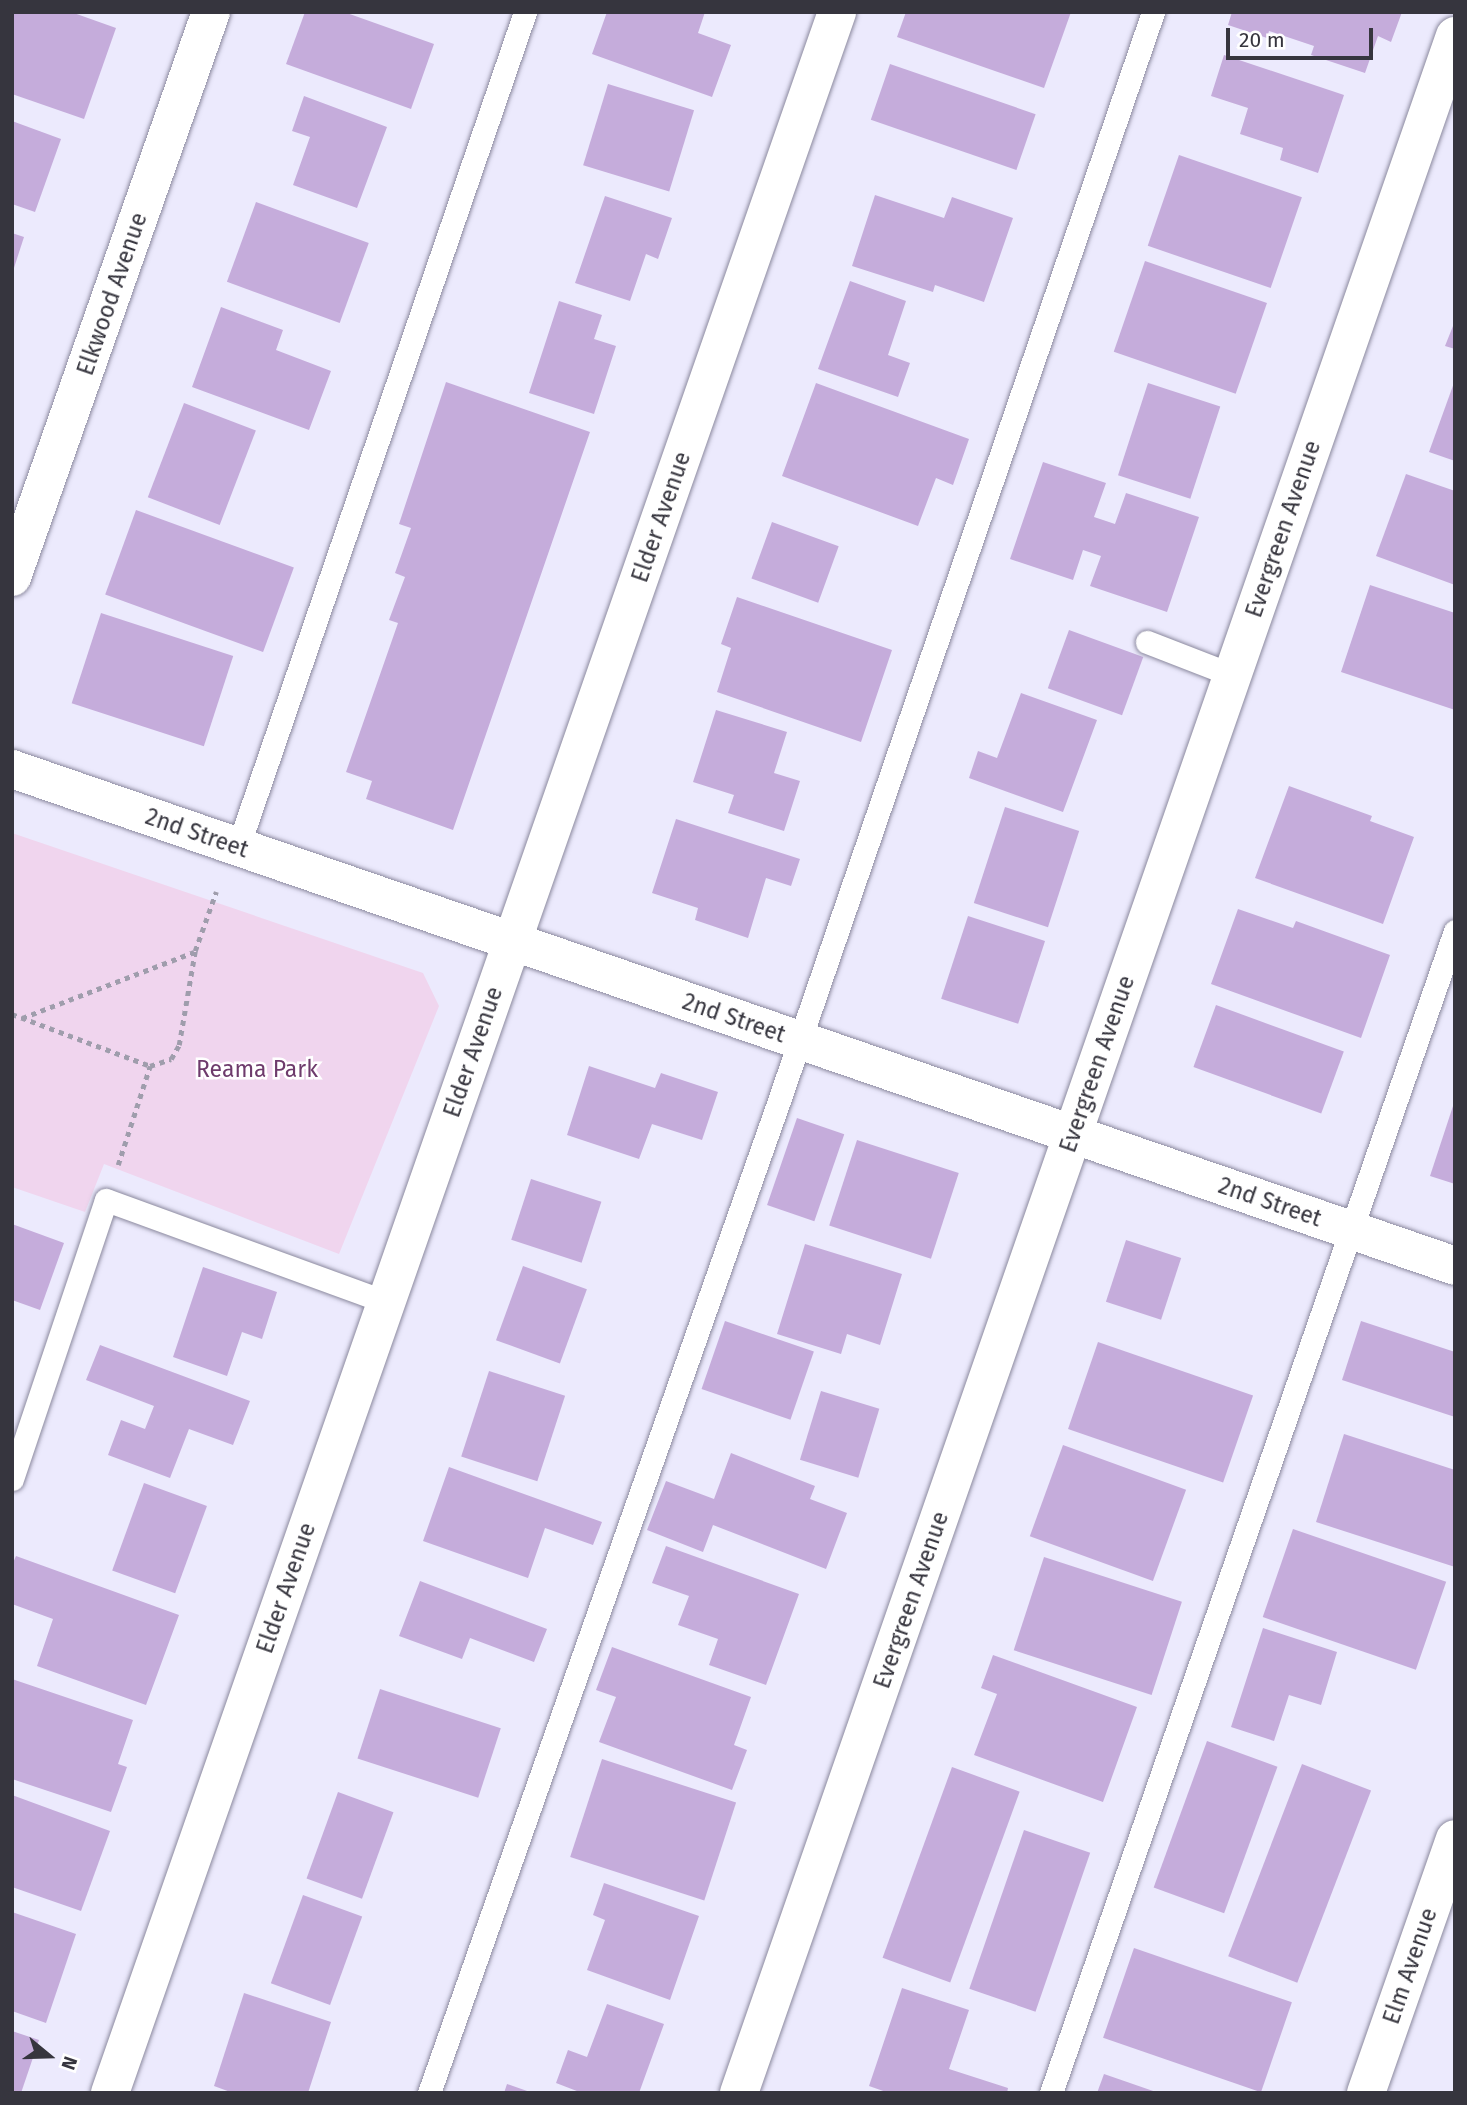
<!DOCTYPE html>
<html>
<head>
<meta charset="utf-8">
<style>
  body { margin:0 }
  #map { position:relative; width:1467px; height:2105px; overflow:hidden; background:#eceafd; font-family:"Fira Sans",sans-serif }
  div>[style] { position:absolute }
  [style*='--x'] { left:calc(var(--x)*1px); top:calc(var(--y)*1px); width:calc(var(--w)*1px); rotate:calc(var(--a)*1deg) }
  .green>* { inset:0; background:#f0d5ee }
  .building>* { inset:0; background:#c5acdb; transform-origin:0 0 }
  .path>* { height:4.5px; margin-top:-2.25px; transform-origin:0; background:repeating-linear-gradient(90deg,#9f9dac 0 5px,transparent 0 10px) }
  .roads { filter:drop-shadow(0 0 2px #8b899e) drop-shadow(0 0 2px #8b899e) }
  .service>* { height:23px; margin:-11.5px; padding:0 11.5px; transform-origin:11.5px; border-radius:11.5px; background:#fff }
  .minor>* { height:38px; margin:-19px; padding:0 19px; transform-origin:19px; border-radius:19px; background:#fff }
  .tertiary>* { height:38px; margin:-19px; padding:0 19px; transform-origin:19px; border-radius:19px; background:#fff }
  span { translate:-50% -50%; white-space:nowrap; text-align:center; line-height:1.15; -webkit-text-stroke:5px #fff; paint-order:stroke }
  .street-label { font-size:23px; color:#36353e }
  .park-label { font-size:23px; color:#6e3b6c }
  .frame { position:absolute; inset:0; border:14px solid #36353e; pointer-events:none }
  .north { position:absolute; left:14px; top:2021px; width:70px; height:70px; -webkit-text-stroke:5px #fff; paint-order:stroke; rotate:109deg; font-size:19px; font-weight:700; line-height:28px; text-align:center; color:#36353e }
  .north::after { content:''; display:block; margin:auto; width:24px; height:32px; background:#36353e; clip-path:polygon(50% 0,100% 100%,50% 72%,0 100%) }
  .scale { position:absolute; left:1226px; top:28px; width:147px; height:32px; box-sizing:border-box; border:4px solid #36353e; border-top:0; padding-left:9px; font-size:21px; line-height:24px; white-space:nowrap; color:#36353e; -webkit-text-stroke:5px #fff; paint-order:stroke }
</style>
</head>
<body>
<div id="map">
  <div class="green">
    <div style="clip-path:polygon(12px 833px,423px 973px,439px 1006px,339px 1254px,104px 1164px,85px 1212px,12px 1187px)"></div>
  </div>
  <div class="building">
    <div style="clip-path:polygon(12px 12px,71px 12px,116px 28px,84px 119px,12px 94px)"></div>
    <div style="clip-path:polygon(305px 12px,344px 12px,434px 44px,411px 109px,286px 64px)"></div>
    <div style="clip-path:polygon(607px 12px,705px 12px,698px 33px,731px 45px,712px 97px,592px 54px)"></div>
    <div style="clip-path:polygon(906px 12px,1071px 12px,1044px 88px,897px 37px)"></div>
    <div style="clip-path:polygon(1232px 12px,1402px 12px,1391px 42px,1378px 36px,1365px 73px,1311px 55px,1314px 46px,1269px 31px,1267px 38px,1228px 25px)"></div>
    <div style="clip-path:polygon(1224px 55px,1344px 95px,1318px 173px,1280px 160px,1283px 148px,1240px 134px,1248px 108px,1211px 96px)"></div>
    <div style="left:890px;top:64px;width:154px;height:59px;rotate:19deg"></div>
    <div style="left:608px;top:84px;width:90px;height:85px;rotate:17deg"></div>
    <div style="clip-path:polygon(304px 96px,387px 127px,357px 208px,293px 185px,310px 137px,292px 131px)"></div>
    <div style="clip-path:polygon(12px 121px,61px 139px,35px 212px,12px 204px)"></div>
    <div style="left:1179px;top:155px;width:130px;height:96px;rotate:19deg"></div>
    <div style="clip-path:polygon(875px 195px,944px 218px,952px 197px,1013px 218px,984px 302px,935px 285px,933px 292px,852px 266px)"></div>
    <div style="clip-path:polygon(605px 196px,672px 218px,658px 259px,646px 254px,630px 301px,575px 283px)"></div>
    <div style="left:256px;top:202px;width:120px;height:85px;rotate:20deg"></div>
    <div style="clip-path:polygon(12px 233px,24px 237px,13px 271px,12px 271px)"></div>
    <div style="left:1145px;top:261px;width:129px;height:96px;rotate:19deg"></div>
    <div style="clip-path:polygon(850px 281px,906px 301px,888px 355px,910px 363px,898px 397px,818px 369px)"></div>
    <div style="clip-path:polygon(559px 301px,602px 315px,594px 339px,616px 346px,594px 414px,529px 393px)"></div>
    <div style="clip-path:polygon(221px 307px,283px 330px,276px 350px,331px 371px,309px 430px,192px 387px)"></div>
    <div style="clip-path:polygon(1455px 321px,1455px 349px,1445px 346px)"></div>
    <div style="clip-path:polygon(1455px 380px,1455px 461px,1429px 452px)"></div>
    <div style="clip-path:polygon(446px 382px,590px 432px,453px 830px,366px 799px,372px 781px,346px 772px,398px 623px,389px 620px,405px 577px,395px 573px,411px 528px,399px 524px)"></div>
    <div style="clip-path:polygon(816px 383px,969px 439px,953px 485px,936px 478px,918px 526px,782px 476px)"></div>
    <div style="left:1148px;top:383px;width:76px;height:97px;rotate:18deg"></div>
    <div style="left:184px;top:403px;width:77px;height:101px;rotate:21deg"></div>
    <div style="clip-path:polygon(1043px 462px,1106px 483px,1094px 517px,1115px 524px,1126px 493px,1199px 517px,1167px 612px,1090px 586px,1101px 556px,1083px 550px,1073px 580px,1010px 559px)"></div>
    <div style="clip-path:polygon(1406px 474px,1455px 491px,1455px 585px,1376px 556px)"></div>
    <div style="left:136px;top:510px;width:168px;height:90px;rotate:20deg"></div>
    <div style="left:772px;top:522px;width:71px;height:60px;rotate:20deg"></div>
    <div style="clip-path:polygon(1370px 585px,1455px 613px,1455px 710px,1341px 672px)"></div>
    <div style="clip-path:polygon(737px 597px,892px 650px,861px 742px,717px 692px,731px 648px,721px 644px)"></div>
    <div style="left:101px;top:613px;width:139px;height:95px;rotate:18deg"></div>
    <div style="left:1069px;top:630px;width:79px;height:62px;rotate:20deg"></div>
    <div style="clip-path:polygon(1021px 693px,1097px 720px,1063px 812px,969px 778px,978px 751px,997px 758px)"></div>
    <div style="clip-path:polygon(716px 710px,787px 732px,774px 773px,800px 781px,784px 831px,728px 813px,734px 795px,693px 782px)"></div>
    <div style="clip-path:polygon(1289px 786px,1372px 816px,1370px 821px,1414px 837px,1383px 924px,1255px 878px)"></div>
    <div style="left:1005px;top:807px;width:78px;height:101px;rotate:18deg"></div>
    <div style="clip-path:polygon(676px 819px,800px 859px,791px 886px,766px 878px,748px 938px,695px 920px,698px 908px,652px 893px)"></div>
    <div style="clip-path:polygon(1238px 909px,1293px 928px,1296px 921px,1390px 955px,1361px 1038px,1211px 984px)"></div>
    <div style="left:968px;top:916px;width:81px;height:87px;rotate:18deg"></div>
    <div style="left:1216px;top:1005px;width:136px;height:66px;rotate:20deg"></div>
    <div style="clip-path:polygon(589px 1066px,655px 1088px,661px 1073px,718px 1092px,702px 1140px,652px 1124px,639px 1159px,567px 1135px)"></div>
    <div style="clip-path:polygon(1453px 1106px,1455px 1107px,1455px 1184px,1430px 1176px)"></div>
    <div style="left:797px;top:1118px;width:50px;height:92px;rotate:19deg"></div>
    <div style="left:857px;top:1140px;width:107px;height:90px;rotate:18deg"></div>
    <div style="left:531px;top:1179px;width:74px;height:64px;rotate:18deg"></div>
    <div style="clip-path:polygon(12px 1224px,64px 1243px,40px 1310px,12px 1300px)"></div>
    <div style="left:1126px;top:1240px;width:58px;height:65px;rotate:18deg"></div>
    <div style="clip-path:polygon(805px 1244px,902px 1274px,880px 1345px,847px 1334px,841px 1354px,777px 1334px)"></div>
    <div style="left:523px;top:1266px;width:68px;height:79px;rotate:20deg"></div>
    <div style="clip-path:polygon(203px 1267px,277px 1292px,262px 1339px,242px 1332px,227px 1376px,173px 1357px)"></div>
    <div style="left:725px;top:1321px;width:94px;height:72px;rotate:19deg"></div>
    <div style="clip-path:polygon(1361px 1321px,1455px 1352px,1455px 1417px,1342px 1380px)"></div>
    <div style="left:1098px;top:1342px;width:164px;height:92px;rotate:19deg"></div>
    <div style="clip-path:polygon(100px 1345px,250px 1401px,233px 1445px,189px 1429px,170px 1478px,108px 1455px,121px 1420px,145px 1429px,154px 1406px,86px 1380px)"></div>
    <div style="left:489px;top:1371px;width:80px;height:90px;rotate:18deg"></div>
    <div style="left:821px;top:1391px;width:61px;height:72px;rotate:17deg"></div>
    <div style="clip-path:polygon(1344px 1434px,1455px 1470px,1455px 1567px,1316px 1522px)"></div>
    <div style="left:1063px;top:1445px;width:131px;height:97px;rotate:20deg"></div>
    <div style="clip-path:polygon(731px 1453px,815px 1486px,810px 1499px,847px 1513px,826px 1569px,713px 1525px,703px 1552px,647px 1530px,666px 1481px,714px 1499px)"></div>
    <div style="clip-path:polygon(449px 1467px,602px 1522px,593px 1545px,545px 1528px,528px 1578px,423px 1541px)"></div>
    <div style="left:144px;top:1483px;width:67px;height:93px;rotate:20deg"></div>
    <div style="left:1293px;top:1529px;width:162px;height:93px;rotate:19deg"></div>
    <div style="clip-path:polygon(666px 1546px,799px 1594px,766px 1685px,709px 1665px,718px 1639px,678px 1625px,689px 1596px,652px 1583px)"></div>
    <div style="clip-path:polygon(16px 1556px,179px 1615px,146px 1705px,37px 1666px,53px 1619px,12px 1604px,12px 1565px)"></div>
    <div style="left:1044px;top:1557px;width:145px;height:98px;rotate:18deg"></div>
    <div style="clip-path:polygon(420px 1581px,547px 1629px,534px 1662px,470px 1638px,462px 1659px,399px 1636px)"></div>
    <div style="clip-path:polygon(1263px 1628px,1337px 1652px,1321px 1705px,1289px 1695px,1274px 1741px,1231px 1727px)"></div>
    <div style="clip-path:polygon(612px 1647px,751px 1697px,734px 1745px,747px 1750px,732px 1790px,599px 1742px,616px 1697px,596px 1690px)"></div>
    <div style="clip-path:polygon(993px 1655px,1137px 1707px,1103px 1802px,974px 1755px,997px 1694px,981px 1688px)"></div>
    <div style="clip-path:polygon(12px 1679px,133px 1720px,118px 1764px,127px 1767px,111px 1812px,12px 1779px)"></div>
    <div style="left:380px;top:1689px;width:127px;height:73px;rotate:18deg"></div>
    <div style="left:1207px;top:1741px;width:75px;height:156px;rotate:20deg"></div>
    <div style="left:602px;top:1759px;width:141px;height:103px;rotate:18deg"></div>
    <div style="left:1302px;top:1764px;width:74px;height:206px;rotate:21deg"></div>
    <div style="left:952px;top:1767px;width:72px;height:203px;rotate:20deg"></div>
    <div style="left:338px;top:1792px;width:59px;height:92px;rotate:20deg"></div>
    <div style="clip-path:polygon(12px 1795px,110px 1831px,81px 1911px,12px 1887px)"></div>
    <div style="left:1024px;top:1830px;width:70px;height:168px;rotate:19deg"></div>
    <div style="clip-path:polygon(604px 1883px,699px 1916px,670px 2000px,587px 1970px,605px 1920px,593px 1915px)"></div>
    <div style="left:303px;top:1895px;width:63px;height:94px;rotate:20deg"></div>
    <div style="clip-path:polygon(12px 1912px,76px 1934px,46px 2023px,12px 2011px)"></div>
    <div style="left:1134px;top:1948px;width:167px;height:95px;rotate:19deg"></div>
    <div style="clip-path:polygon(902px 1988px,969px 2010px,949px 2069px,1008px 2088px,1007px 2093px,889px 2093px,869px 2086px)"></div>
    <div style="clip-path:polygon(244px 1993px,331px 2022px,308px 2093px,233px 2093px,214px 2086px)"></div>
    <div style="clip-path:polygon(607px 2004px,664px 2024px,639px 2093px,582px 2093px,556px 2083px,568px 2050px,587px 2057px)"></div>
    <div style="clip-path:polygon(12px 2031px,39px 2040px,21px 2093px,12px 2093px)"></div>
    <div style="clip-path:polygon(1104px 2074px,1156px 2092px,1156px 2093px,1097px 2093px)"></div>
    <div style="clip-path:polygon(507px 2084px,530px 2092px,530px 2093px,504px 2093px)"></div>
  </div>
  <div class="path">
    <div style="--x:12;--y:1014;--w:147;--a:20.6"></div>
    <div style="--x:22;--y:1018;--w:184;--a:-21"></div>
    <div style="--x:118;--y:1165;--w:104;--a:-72.1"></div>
    <div style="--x:150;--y:1066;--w:22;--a:-18"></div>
    <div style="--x:171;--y:1059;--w:16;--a:-60"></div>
    <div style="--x:179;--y:1045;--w:95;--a:-80.3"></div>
    <div style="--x:195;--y:951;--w:63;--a:-70.4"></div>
  </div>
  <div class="roads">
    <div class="service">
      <div style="--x:1147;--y:642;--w:91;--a:21.2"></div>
      <div style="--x:238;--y:847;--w:883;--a:-71.03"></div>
      <div style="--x:12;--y:1479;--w:294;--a:-71.4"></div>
      <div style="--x:106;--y:1200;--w:299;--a:20"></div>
      <div style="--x:429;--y:2093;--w:1061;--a:-70.57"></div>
      <div style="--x:782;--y:1092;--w:1142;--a:-71.04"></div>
      <div style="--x:1051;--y:2093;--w:1230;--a:-70.83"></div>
    </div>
    <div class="minor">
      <div style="--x:12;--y:577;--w:599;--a:-70.6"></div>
      <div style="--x:12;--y:769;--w:1526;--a:19"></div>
      <div style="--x:110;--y:2093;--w:2204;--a:-70.74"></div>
      <div style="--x:739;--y:2093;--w:2178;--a:-70.81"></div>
    </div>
    <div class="tertiary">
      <div style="--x:1366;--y:2093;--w:269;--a:-70.7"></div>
    </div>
  </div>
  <div class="street-label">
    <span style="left:112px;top:294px;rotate:-71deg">Elkwood Avenue</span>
    <span style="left:661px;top:517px;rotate:-71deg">Elder Avenue</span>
    <span style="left:1283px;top:529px;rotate:-71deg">Evergreen Avenue</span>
    <span style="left:197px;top:833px;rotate:19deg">2nd Street</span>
    <span style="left:734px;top:1018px;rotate:19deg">2nd Street</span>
    <span style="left:473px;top:1052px;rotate:-71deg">Elder Avenue</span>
    <span style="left:1097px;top:1064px;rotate:-71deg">Evergreen Avenue</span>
    <span style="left:1270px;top:1202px;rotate:19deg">2nd Street</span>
    <span style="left:286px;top:1588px;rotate:-71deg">Elder Avenue</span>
    <span style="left:911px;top:1600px;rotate:-71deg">Evergreen Avenue</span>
    <span style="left:1410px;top:1966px;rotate:-71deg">Elm Avenue</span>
  </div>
  <div class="park-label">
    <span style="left:257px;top:1069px">Reama Park</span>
  </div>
  <div class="frame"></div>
  <div class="north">N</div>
  <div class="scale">20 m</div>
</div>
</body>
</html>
